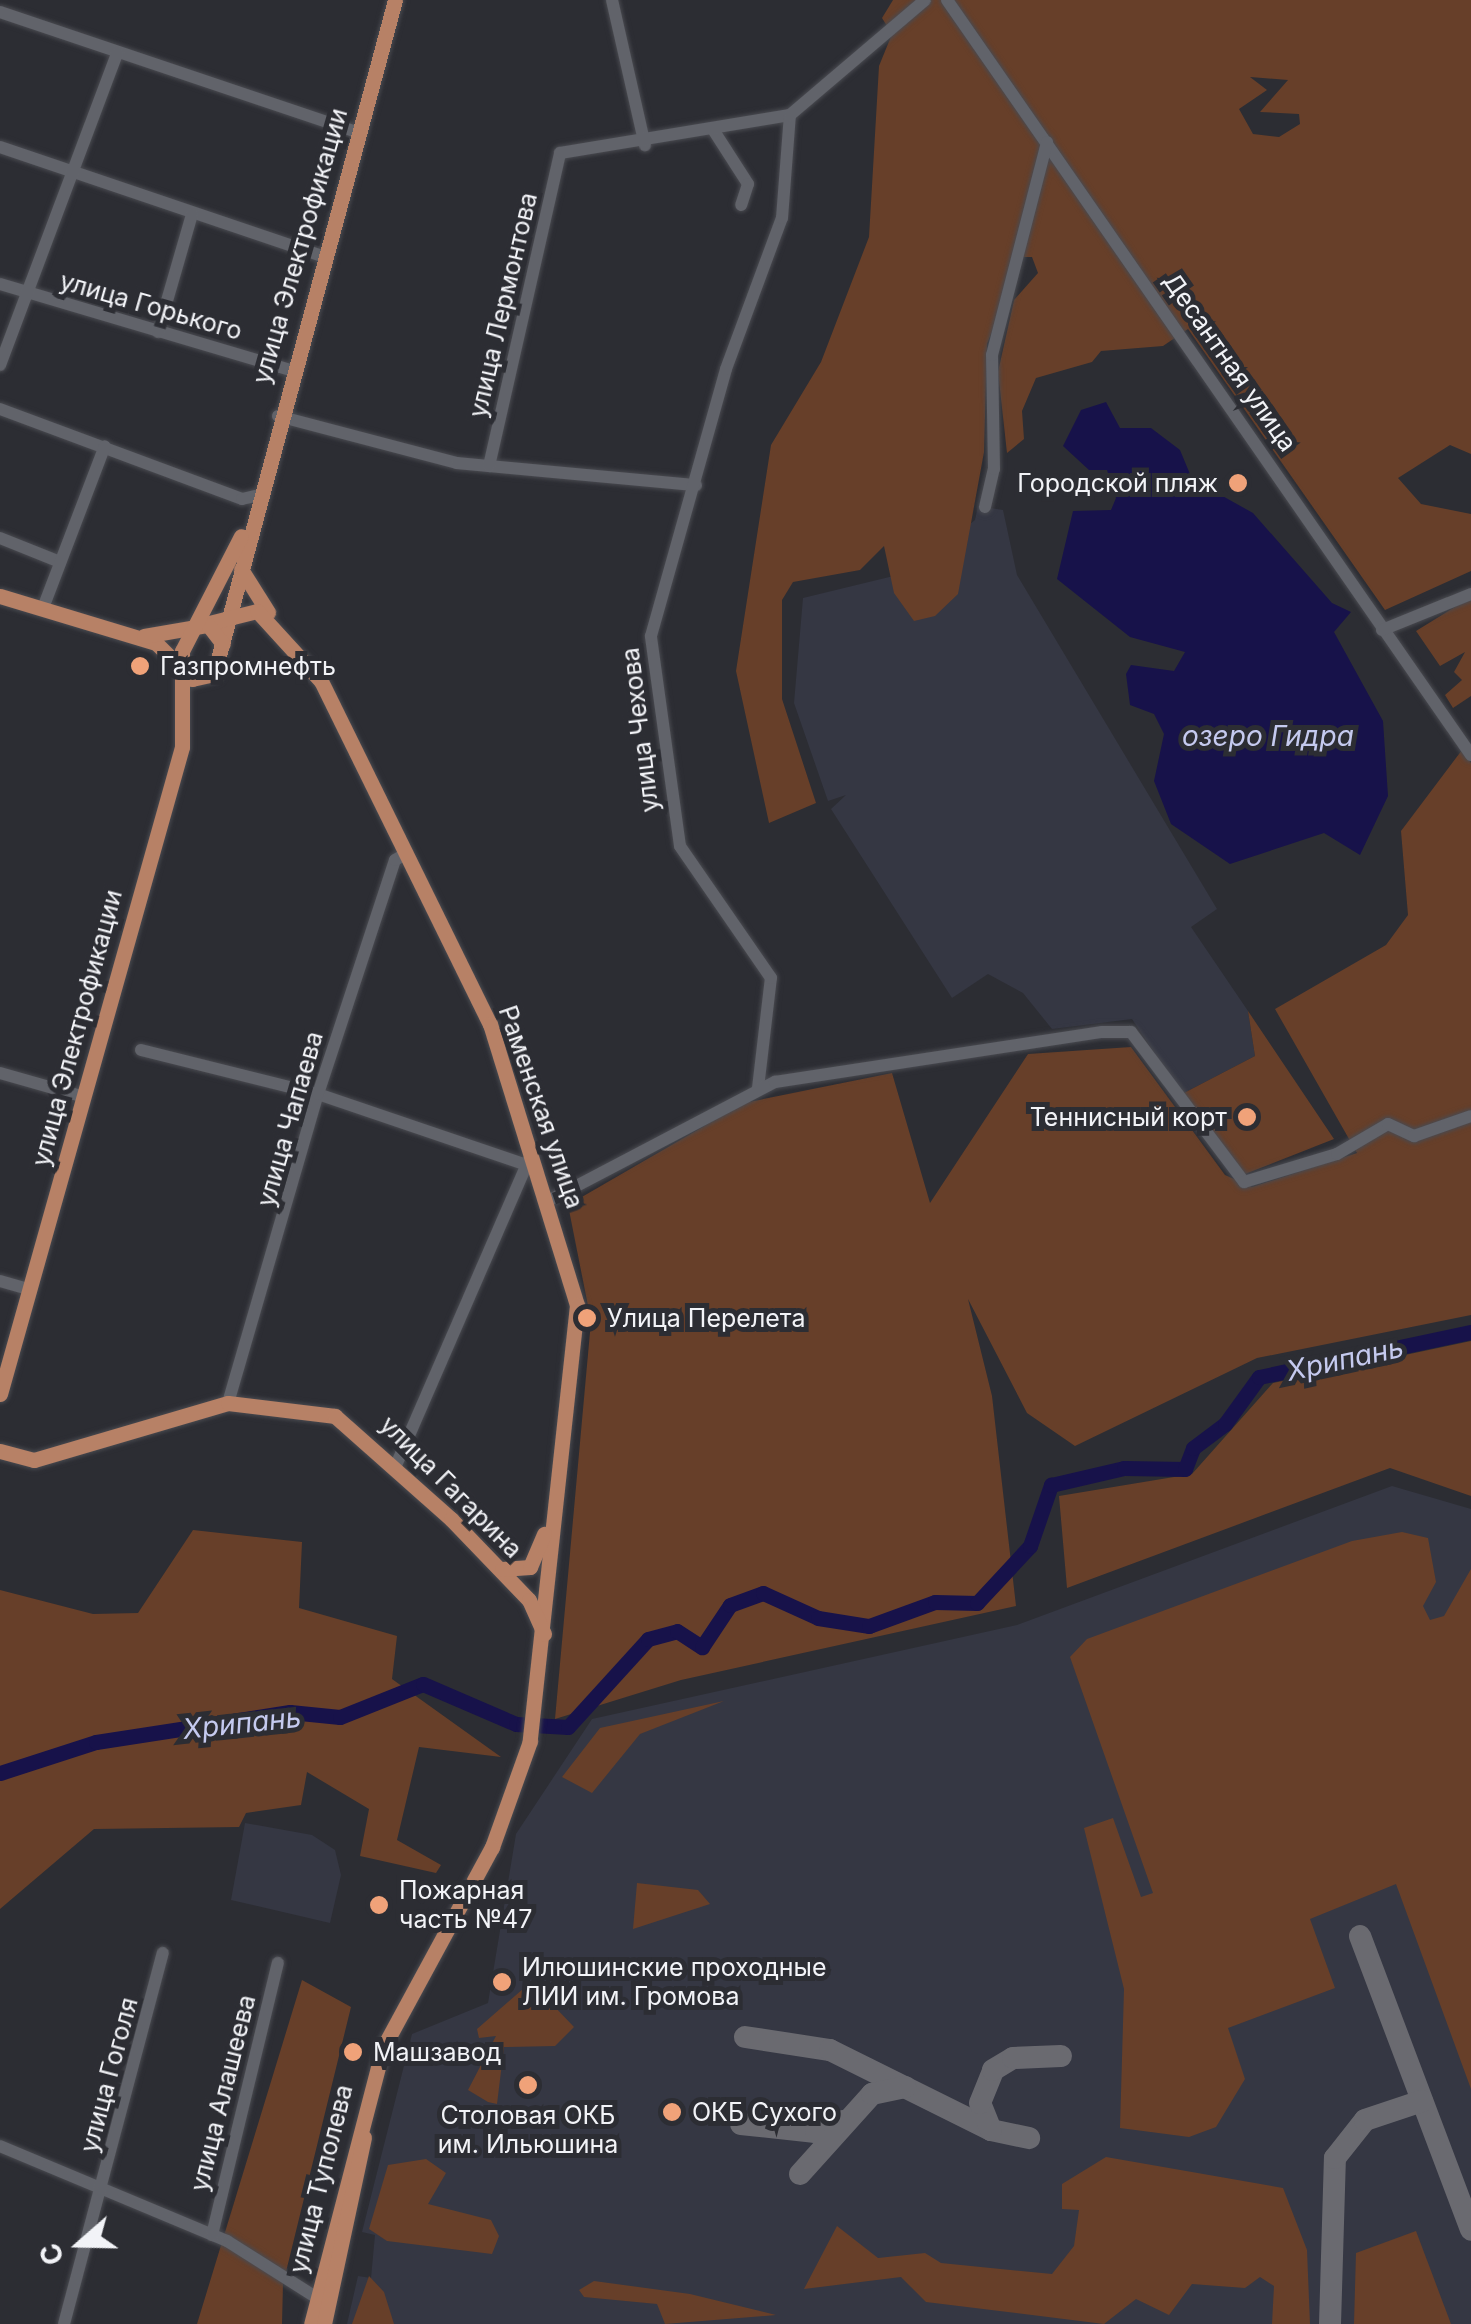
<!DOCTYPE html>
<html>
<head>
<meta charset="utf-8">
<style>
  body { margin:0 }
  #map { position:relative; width:1471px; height:2324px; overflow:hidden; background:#2c2d33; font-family:Inter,sans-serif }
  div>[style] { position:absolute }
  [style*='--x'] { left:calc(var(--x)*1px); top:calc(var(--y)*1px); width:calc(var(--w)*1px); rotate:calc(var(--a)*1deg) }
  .built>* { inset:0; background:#353743 }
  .green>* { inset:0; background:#673f29 }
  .water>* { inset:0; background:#17124a }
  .river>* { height:15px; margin:-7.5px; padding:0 7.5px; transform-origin:7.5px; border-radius:7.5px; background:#17124a }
  .taxiway>* { height:22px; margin:-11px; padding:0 11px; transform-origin:11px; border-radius:11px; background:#6a6a70 }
  .roads { filter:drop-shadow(0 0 2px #494a50) drop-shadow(0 0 2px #494a50) }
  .minor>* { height:12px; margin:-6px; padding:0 6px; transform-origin:6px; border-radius:6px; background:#61636a }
  .major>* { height:15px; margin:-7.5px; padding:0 7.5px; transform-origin:7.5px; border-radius:7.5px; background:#b78166 }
  .dots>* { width:28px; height:28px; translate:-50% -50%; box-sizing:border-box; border:5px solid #2c2d33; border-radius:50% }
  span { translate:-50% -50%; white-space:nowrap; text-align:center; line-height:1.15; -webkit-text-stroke:10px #2c2d33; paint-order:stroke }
  .street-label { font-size:25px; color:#f2f3f7 }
  .poi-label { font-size:25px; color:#f2f3f7 }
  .right { translate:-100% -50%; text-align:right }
  .left { translate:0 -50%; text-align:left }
  .water-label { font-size:28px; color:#c5caef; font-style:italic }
  .north { position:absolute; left:30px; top:2194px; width:100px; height:100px; -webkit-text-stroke:8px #2c2d33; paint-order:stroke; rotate:250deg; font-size:28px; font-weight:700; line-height:40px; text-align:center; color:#f2f3f7 }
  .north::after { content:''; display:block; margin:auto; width:35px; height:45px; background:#f2f3f7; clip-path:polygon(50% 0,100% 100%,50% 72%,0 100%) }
</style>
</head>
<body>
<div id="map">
  <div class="built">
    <div style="clip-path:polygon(978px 506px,1003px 510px,1017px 575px,1217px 909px,1191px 927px,1248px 1011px,1255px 1056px,1182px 1094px,1132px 1019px,1052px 1029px,1023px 993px,988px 974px,952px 998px,831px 809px,846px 795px,828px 801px,794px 703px,803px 598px,910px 572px,975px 520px)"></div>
    <div style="clip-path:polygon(1392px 1486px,1471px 1509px,1471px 2324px,347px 2324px,358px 2276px,371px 2278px,375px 2235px,362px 2232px,412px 2034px,488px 2003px,516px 1834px,592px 1719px,1017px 1625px)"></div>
    <div style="clip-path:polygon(245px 1823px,312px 1835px,335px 1850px,341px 1875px,330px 1923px,231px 1900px)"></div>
  </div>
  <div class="green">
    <div style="clip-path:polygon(evenodd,893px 0,1471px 0,1471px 454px,1450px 445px,1398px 478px,1421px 504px,1471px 514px,1471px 571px,1385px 610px,1188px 329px,1163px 346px,1101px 351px,1092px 362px,1036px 378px,1022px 411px,1024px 439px,1007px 453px,998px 372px,1014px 300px,1038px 273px,1032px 257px,1022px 257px,987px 344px,984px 452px,958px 594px,935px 616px,914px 621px,894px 593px,884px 546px,860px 570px,793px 582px,782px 600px,782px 699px,816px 803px,769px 823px,736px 671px,771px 445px,821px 362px,869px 237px,879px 66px,892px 34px,882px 18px,893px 0,1250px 77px,1288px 80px,1260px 112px,1299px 114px,1300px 124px,1279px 137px,1253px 134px,1239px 109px,1267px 90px,1250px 77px)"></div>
    <div style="clip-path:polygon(1471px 597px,1471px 696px,1453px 708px,1445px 695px,1462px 680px,1454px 672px,1465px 652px,1440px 666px,1416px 631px)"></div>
    <div style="clip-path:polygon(1462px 750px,1471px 763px,1471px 1315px,1257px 1358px,1075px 1446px,1027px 1413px,968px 1299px,992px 1396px,1016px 1606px,681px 1680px,555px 1719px,591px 1321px,568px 1205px,744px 1103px,892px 1073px,930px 1203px,1028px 1054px,1131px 1047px,1225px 1175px,1252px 1187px,1357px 1153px,1275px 1009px,1386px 945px,1408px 915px,1401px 831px)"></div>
    <div style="clip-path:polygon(1248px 1011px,1334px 1139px,1240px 1176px,1182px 1094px,1255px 1056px)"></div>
    <div style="clip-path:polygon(1471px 1341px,1471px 1496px,1390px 1468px,1067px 1588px,1059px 1496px,1192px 1474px,1273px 1383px)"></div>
    <div style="clip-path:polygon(193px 1530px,302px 1542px,299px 1608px,397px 1636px,392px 1679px,501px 1757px,419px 1747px,397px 1840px,441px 1865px,436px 1873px,360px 1856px,369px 1809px,307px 1772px,301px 1805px,246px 1813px,239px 1827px,94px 1829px,0 1909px,0 1590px,93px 1614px,138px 1613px)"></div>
    <div style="clip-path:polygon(1402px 1532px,1428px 1538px,1436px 1582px,1423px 1606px,1430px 1620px,1444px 1616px,1471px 1569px,1471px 2089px,1396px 1884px,1310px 1919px,1335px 1988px,1228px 2028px,1245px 2079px,1216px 2127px,1189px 2137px,1120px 2128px,1124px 1989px,1084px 1828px,1113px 1818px,1141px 1897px,1153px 1893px,1070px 1657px,1087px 1639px,1352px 1541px)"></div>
    <div style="clip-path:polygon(724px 1701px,640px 1734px,592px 1793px,562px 1777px,600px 1728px)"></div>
    <div style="clip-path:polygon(637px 1883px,698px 1890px,710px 1904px,633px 1929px)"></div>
    <div style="clip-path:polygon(302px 1980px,351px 2007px,283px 2284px,282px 2324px,197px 2324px)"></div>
    <div style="clip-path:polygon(531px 1982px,574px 2027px,555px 2046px,504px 2047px,497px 2104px,488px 2102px,468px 2090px,496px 2036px,479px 2038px,477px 2029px)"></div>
    <div style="clip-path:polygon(1106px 2157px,1283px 2188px,1307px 2250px,1310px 2324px,1272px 2324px,1274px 2286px,1260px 2277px,1245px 2288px,1192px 2284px,1169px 2315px,1136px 2299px,1104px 2324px,926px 2302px,901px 2277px,804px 2289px,837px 2226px,878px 2258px,925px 2253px,941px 2263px,1052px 2274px,1074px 2246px,1079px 2210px,1062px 2209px,1062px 2184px)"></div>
    <div style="clip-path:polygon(426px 2159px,446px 2173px,428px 2204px,491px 2220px,499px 2236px,492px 2254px,387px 2241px,369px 2229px,388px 2165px)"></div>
    <div style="clip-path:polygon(1416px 2231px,1451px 2324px,1354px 2324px,1356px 2253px)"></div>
    <div style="clip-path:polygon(369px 2276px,384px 2292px,394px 2324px,352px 2324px)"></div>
    <div style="clip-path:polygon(594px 2281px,690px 2294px,776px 2315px,665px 2324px,657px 2304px,584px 2297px,579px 2290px)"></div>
  </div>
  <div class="water">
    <div style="clip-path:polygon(1106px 402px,1120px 428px,1151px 428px,1180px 450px,1192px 479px,1253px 513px,1332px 603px,1351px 612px,1334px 632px,1383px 721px,1388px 796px,1360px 855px,1324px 833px,1230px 864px,1171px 824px,1154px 781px,1164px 734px,1154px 714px,1130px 705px,1126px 674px,1131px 665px,1174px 671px,1185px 652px,1130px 637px,1057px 579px,1073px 511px,1111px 510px,1116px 498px,1107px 470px,1089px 470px,1063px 446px,1081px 410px)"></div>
  </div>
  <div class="river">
    <div style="--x:0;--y:1773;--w:101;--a:-17.9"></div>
    <div style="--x:96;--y:1742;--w:196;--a:-8.8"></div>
    <div style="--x:290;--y:1712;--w:50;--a:5.7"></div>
    <div style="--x:340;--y:1717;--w:89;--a:-21.7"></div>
    <div style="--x:423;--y:1684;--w:101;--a:23.3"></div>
    <div style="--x:516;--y:1724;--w:52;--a:3.3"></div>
    <div style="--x:568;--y:1727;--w:119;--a:-47.7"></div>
    <div style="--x:648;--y:1639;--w:30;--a:-15"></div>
    <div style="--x:677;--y:1631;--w:30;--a:33"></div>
    <div style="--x:702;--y:1647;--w:50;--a:-56.3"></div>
    <div style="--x:730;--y:1605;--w:35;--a:-20"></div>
    <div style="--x:763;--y:1593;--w:60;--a:24.4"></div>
    <div style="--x:818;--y:1618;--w:52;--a:8.9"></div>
    <div style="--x:869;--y:1626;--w:70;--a:-20"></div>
    <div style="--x:935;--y:1602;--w:42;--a:1.4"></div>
    <div style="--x:977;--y:1603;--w:78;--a:-47.1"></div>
    <div style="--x:1030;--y:1546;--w:65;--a:-71"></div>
    <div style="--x:1051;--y:1485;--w:75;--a:-13.1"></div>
    <div style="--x:1124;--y:1468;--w:61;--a:0.9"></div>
    <div style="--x:1185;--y:1469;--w:22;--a:-69"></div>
    <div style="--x:1193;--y:1448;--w:40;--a:-37"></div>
    <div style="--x:1225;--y:1424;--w:58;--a:-54.1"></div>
    <div style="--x:1259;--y:1377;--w:217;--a:-12"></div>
  </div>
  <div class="taxiway">
    <div style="--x:1360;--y:1936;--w:314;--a:69.3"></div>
    <div style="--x:745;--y:2037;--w:86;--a:8.7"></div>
    <div style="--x:830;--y:2050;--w:180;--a:26.4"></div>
    <div style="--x:991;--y:2130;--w:39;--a:12"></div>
    <div style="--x:741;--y:2124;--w:75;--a:6.1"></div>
    <div style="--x:816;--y:2132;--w:29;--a:-22"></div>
    <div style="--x:991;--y:2130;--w:29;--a:-112"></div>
    <div style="--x:980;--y:2103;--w:35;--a:-68"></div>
    <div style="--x:993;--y:2070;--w:23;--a:-31"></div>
    <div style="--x:1013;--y:2058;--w:48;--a:-2.4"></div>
    <div style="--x:800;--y:2174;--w:108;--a:-48"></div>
    <div style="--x:872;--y:2094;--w:34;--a:-12"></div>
    <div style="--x:1330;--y:2324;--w:166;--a:-88.3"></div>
    <div style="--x:1335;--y:2158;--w:48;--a:-51.7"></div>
    <div style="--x:1365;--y:2120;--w:60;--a:-18.4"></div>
  </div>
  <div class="roads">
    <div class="minor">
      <div style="--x:612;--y:0;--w:149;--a:77.2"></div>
      <div style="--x:947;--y:0;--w:919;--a:55.24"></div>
      <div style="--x:0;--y:12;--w:379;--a:18.6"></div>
      <div style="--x:714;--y:131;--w:63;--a:57.3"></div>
      <div style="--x:748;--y:184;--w:22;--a:108"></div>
      <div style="--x:0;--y:147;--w:340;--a:18.7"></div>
      <div style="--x:0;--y:284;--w:303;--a:16.5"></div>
      <div style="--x:158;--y:332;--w:123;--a:-73.9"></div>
      <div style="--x:0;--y:365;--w:333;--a:-69.4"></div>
      <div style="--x:0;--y:409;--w:258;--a:20.4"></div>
      <div style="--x:242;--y:499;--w:13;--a:-13"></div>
      <div style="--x:278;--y:416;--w:185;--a:14.7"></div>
      <div style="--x:457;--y:463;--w:240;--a:5.3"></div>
      <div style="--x:489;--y:466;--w:321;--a:-77.2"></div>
      <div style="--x:560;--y:153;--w:233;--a:-9.4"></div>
      <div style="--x:985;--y:507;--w:39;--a:-77"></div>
      <div style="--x:994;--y:469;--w:114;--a:-91"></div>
      <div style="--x:992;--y:355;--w:220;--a:-75.5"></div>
      <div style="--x:0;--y:538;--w:65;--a:21.8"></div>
      <div style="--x:43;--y:608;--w:173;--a:-69.1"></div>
      <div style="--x:1382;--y:630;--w:96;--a:-22"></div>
      <div style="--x:141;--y:1050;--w:182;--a:14"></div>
      <div style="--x:318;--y:1094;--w:218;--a:18.8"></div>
      <div style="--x:0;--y:1073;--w:87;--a:15.9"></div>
      <div style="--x:758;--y:1088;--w:111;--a:-83.3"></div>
      <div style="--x:771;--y:978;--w:160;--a:-124.6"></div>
      <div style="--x:680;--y:846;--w:212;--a:-97.9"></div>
      <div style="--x:651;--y:636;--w:277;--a:-74.3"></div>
      <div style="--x:726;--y:369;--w:161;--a:-69.7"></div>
      <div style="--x:782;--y:218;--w:103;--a:-85.6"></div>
      <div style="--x:790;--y:115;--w:177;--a:-40.4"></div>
      <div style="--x:546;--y:1202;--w:259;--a:-27.7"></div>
      <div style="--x:775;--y:1082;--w:331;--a:-8.7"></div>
      <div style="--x:1102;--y:1032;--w:29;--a:0"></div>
      <div style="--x:1131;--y:1032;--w:188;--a:53"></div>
      <div style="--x:1244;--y:1182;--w:97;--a:-16.8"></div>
      <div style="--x:1337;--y:1154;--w:59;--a:-30.5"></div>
      <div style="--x:1388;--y:1124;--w:29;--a:25"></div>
      <div style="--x:1414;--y:1136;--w:60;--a:-19.3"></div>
      <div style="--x:0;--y:1281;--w:32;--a:16"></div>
      <div style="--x:228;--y:1403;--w:322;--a:-73.8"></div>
      <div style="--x:318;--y:1094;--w:246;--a:-71.8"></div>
      <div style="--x:395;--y:860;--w:14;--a:-30"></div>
      <div style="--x:397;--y:1463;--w:331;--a:-66.5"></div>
      <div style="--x:0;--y:2146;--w:246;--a:22.7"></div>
      <div style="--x:227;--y:2241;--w:107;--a:32.3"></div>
      <div style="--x:212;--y:2235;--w:280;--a:-76.4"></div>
      <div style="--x:64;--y:2324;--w:384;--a:-75.1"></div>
    </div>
    <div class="major">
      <div style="--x:241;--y:569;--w:51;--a:57.9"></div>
      <div style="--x:0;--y:596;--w:163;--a:16.8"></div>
      <div style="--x:156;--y:643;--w:51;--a:45"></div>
      <div style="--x:192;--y:679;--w:23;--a:-13"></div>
      <div style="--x:214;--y:674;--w:698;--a:-74.97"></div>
      <div style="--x:193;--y:627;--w:66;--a:-14"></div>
      <div style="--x:257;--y:611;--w:95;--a:47.6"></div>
      <div style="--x:321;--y:681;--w:382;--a:63.8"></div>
      <div style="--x:490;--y:1024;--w:294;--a:72.8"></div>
      <div style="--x:577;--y:1305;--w:439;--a:96.2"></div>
      <div style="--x:530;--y:1741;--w:113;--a:109.7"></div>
      <div style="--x:492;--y:1847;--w:229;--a:118.5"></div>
      <div style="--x:383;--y:2048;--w:285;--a:104.6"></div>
      <div style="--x:144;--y:636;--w:65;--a:-9.8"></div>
      <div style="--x:208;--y:625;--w:24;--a:52"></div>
      <div style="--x:0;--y:1394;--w:672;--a:-74.29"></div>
      <div style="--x:182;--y:747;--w:96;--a:-90"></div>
      <div style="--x:182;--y:651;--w:129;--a:-62.8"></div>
      <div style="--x:0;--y:1451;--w:35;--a:15"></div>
      <div style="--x:34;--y:1460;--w:202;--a:-16.4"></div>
      <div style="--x:228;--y:1403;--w:108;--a:6.9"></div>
      <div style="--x:335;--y:1416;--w:155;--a:41.6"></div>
      <div style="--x:451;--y:1519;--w:112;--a:46.1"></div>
      <div style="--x:529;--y:1600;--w:37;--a:66"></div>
      <div style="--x:502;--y:1569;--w:28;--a:-4"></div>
      <div style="--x:530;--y:1567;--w:36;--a:-67"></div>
      <div style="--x:324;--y:2324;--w:191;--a:-77.9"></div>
    </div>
  </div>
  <div class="dots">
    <div style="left:1238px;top:483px;background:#f0a279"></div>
    <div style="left:140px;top:666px;background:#f0a279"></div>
    <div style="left:1247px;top:1117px;background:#f0a279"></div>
    <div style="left:587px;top:1318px;background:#f0a279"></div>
    <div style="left:379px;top:1905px;background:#f0a279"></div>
    <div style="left:502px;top:1982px;background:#f0a279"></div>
    <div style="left:353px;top:2052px;background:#f0a279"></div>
    <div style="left:528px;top:2085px;background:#f0a279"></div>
    <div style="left:672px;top:2112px;background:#f0a279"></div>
  </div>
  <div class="street-label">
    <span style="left:300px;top:246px;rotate:-74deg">улица Электрофикации</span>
    <span style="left:503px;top:305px;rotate:-77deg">улица Лермонтова</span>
    <span style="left:151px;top:306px;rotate:16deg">улица Горького</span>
    <span style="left:1230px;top:362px;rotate:55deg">Десантная улица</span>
    <span style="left:640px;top:730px;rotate:-97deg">улица Чехова</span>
    <span style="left:77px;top:1028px;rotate:-75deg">улица Электрофикации</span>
    <span style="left:541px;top:1107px;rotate:71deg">Раменская улица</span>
    <span style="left:290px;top:1119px;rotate:-74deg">улица Чапаева</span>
    <span style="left:451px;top:1487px;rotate:45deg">улица Гагарина</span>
    <span style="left:109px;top:2075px;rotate:-75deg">улица Гоголя</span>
    <span style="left:223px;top:2093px;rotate:-76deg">улица Алашеева</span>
    <span style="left:321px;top:2179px;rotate:-76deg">улица Туполева</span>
  </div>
  <div class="poi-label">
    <span class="right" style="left:1218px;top:483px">Городской пляж</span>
    <span class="left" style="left:160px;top:666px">Газпромнефть</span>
    <span class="right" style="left:1227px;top:1117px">Теннисный корт</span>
    <span class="left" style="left:607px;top:1318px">Улица Перелета</span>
    <span class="left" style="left:399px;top:1905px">Пожарная<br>часть №47</span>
    <span class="left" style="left:522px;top:1982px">Илюшинские проходные<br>ЛИИ им. Громова</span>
    <span class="left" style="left:373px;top:2052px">Машзавод</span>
    <span class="left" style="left:692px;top:2112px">ОКБ Сухого</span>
    <span style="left:528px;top:2130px">Столовая ОКБ<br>им. Ильюшина</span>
  </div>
  <div class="water-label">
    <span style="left:1268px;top:736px">озеро Гидра</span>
    <span style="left:1345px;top:1359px;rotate:-12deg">Хрипань</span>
    <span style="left:242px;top:1723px;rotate:-6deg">Хрипань</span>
  </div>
  <div class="north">С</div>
</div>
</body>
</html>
